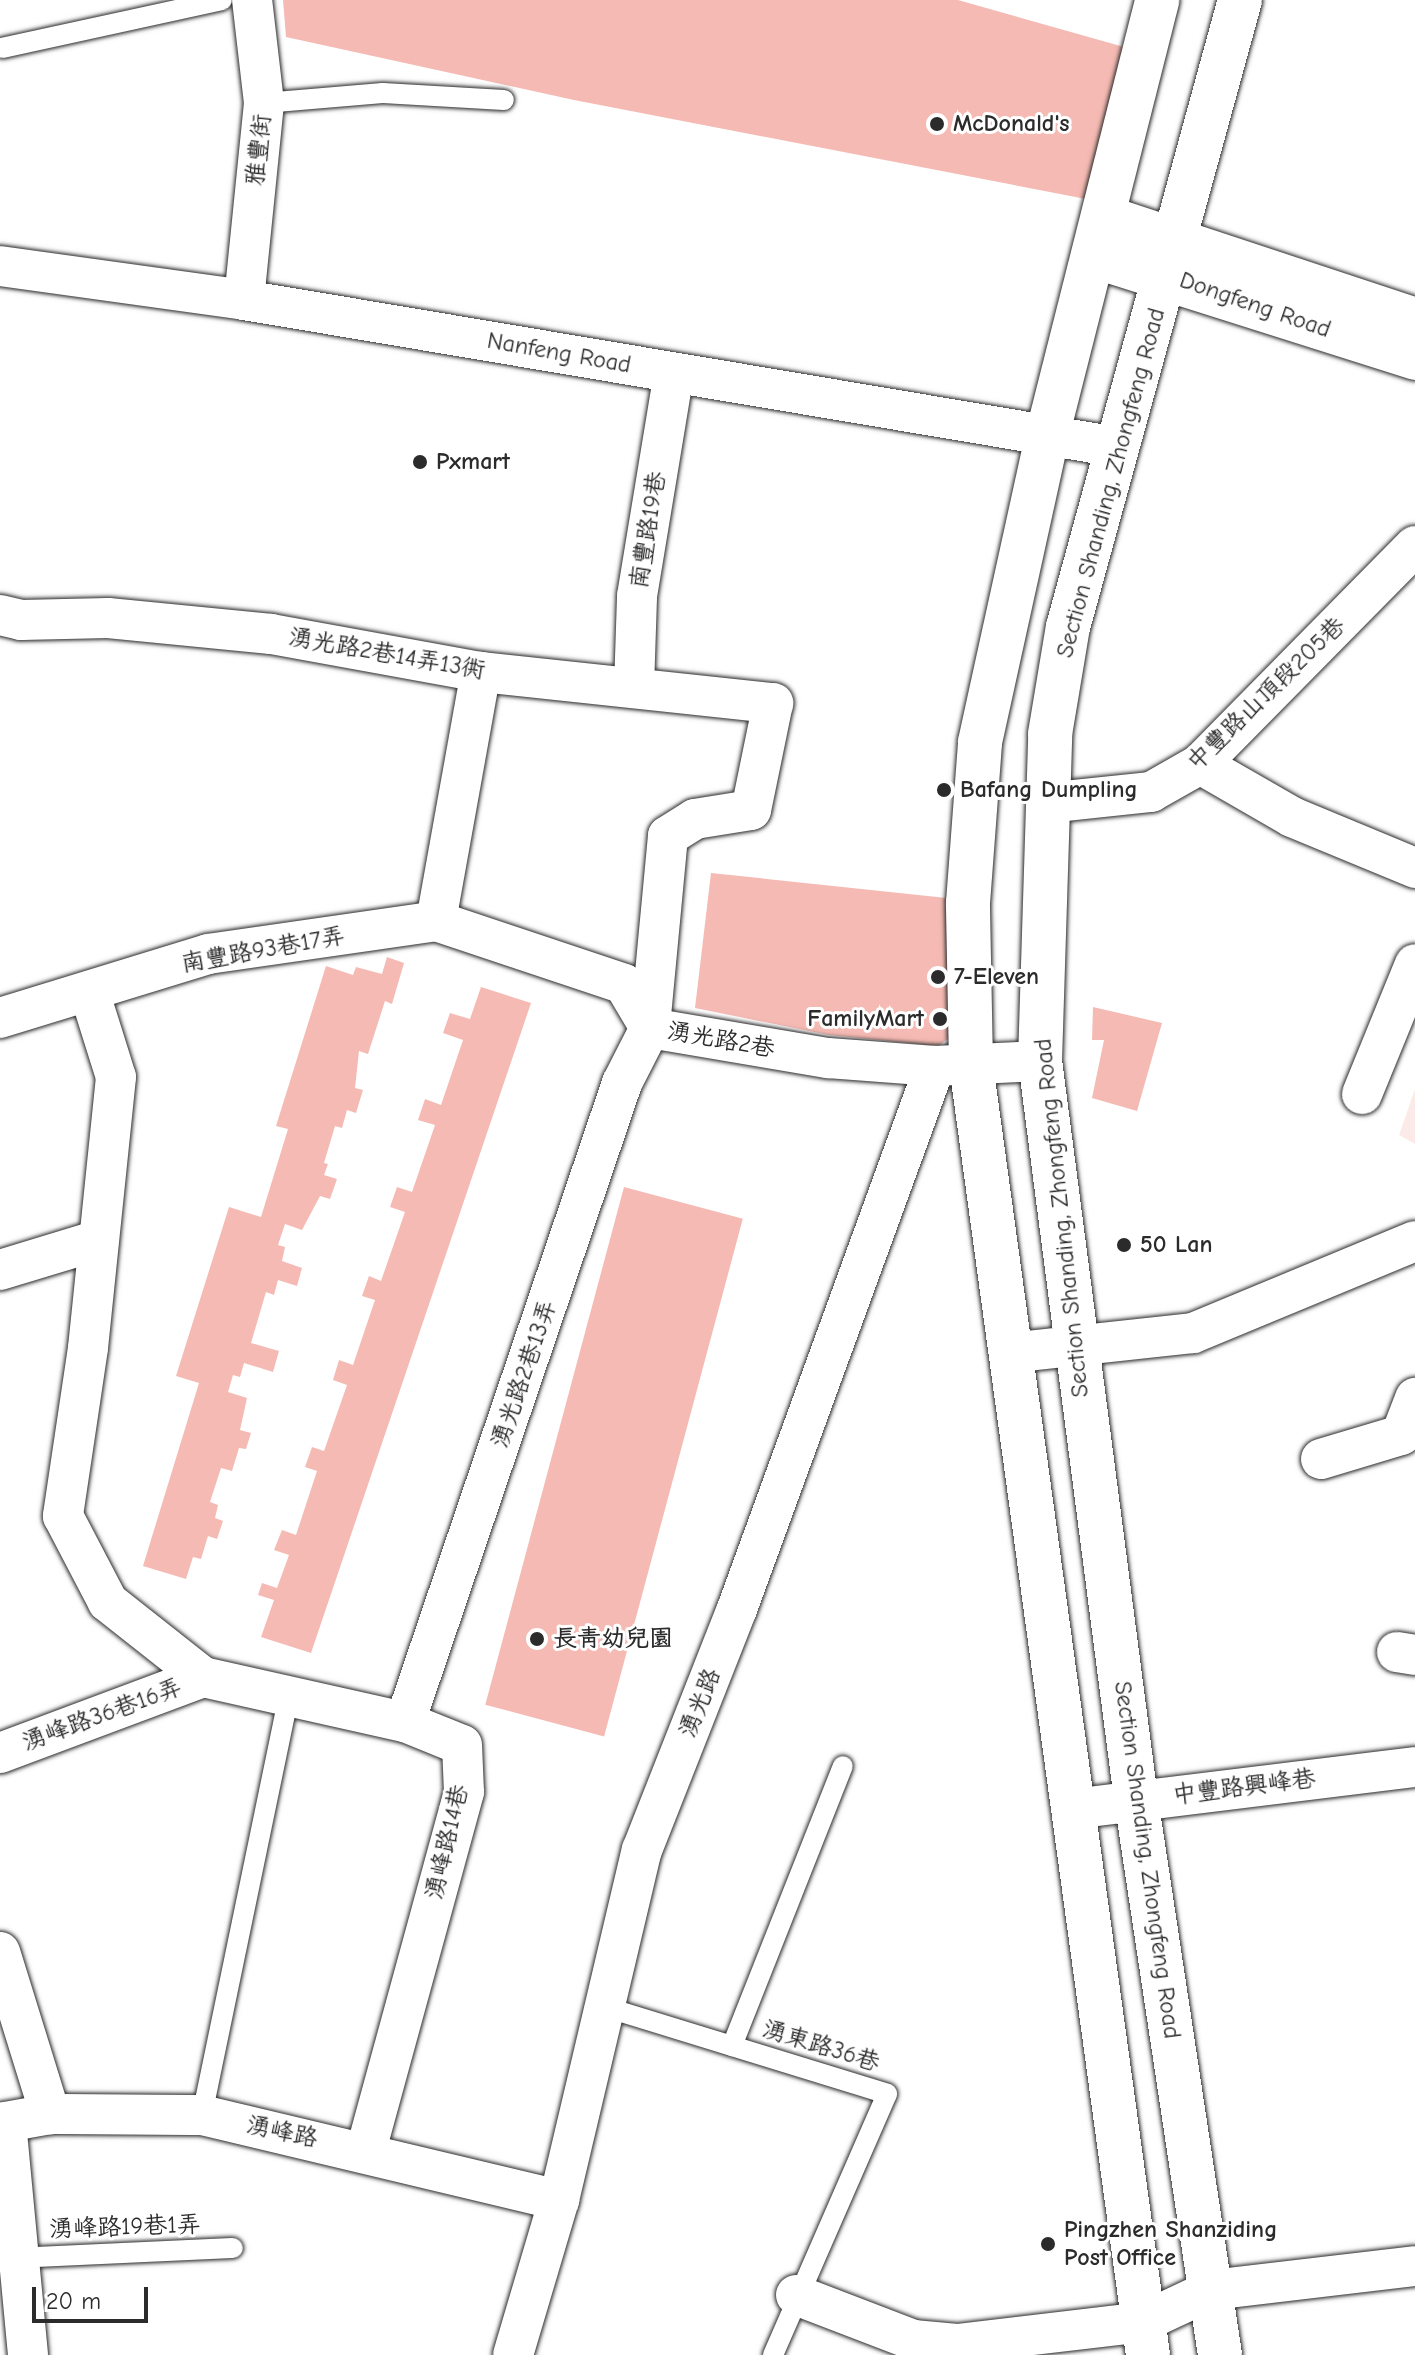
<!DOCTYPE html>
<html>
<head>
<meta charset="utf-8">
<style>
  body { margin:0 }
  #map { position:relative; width:1415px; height:2355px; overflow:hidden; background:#fff; font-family:"Comic Neue","LXGW WenKai TC",sans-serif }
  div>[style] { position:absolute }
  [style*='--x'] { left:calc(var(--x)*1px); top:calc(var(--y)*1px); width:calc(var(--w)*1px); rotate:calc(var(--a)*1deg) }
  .built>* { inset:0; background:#fceae8 }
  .building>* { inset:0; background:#f5bab3; transform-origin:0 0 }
  .roads { filter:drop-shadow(0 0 2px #2b2b2b) drop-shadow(0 0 2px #2b2b2b) }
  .lane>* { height:20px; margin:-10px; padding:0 10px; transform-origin:10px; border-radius:10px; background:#fff }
  .street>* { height:40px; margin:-20px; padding:0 20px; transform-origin:20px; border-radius:20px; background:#fff }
  .secondary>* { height:44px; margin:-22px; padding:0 22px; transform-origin:22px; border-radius:22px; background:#fff }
  .dots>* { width:22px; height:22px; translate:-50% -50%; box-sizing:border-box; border:4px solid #fff; border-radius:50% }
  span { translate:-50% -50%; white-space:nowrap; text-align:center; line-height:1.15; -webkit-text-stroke:6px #fff; paint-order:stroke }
  .poi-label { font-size:24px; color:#2b2b2b; font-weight:700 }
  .left { translate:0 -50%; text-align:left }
  .right { translate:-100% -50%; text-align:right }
  .street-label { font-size:24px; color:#2b2b2b }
  .scale { position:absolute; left:32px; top:2287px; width:116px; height:36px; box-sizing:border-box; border:4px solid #2b2b2b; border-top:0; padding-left:10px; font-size:24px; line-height:28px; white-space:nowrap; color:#2b2b2b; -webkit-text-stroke:6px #fff; paint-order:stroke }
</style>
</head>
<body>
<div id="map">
  <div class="built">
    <div style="clip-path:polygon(1415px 1089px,1415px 1144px,1399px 1135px)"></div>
  </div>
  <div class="building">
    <div style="clip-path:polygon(283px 0,958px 0,1124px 47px,1086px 199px,574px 100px,286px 37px)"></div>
    <div style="clip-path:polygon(711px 873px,956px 899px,952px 1036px,938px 1046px,829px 1035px,695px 1008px)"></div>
    <div style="clip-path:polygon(387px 957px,404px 963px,392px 1004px,385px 1001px,368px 1054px,359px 1051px,355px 1088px,363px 1090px,356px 1113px,347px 1110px,342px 1128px,335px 1126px,324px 1163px,328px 1164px,324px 1175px,337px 1179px,330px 1199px,320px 1196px,302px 1230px,285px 1224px,278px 1245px,285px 1247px,282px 1261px,302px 1268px,297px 1286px,278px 1280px,274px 1295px,266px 1292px,251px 1343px,279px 1351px,273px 1372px,244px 1363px,240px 1377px,233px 1375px,228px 1392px,247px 1398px,240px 1430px,251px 1433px,246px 1449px,239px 1448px,232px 1471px,221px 1468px,210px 1502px,218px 1505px,215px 1518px,223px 1521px,217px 1539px,208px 1536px,201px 1559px,193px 1557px,186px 1579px,143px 1566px,199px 1383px,176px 1376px,229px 1207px,261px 1217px,288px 1129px,276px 1126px,326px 966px,353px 975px,356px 967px,382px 974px)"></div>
    <div style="clip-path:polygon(481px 987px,531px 1003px,311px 1653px,261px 1637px,274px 1600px,258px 1595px,262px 1583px,277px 1588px,289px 1555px,274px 1550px,282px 1530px,296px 1535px,317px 1471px,305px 1467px,312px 1447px,324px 1451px,347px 1385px,333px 1380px,339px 1360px,353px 1365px,375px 1300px,362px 1296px,369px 1276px,381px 1281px,405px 1212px,390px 1207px,397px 1187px,412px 1192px,435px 1125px,418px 1120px,425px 1099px,441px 1105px,463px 1040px,443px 1033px,450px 1013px,470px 1019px)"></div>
    <div style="clip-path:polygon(1093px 1007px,1162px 1023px,1137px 1111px,1092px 1098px,1104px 1040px,1092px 1040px)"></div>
    <div style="left:624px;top:1187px;width:123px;height:536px;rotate:15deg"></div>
  </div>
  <div class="roads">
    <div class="lane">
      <div style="--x:2;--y:48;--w:225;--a:-12.3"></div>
      <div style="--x:264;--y:103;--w:119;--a:-4.8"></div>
      <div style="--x:383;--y:93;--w:121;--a:3.3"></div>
      <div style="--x:605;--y:2007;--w:295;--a:17.1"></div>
      <div style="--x:887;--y:2094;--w:285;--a:113.6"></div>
      <div style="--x:732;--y:2046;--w:301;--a:-68.4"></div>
      <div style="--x:202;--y:2115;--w:429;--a:-78.3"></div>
      <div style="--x:13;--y:2258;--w:220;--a:-2.6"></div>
    </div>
    <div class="street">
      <div style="--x:0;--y:266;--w:246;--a:7.9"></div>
      <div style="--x:244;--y:300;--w:885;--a:9.56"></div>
      <div style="--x:244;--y:300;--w:198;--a:-84.2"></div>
      <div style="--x:264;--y:103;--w:104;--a:-96.6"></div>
      <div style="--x:0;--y:615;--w:22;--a:13"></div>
      <div style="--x:21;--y:620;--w:87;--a:-1.3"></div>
      <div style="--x:108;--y:618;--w:164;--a:5.6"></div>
      <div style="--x:271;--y:634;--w:213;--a:10.3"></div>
      <div style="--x:481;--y:672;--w:294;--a:6.1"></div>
      <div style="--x:773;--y:703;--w:109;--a:101.6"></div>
      <div style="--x:751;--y:810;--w:57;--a:170.9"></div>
      <div style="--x:695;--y:819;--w:32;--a:148"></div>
      <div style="--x:668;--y:836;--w:193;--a:95.4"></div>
      <div style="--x:650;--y:1028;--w:62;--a:117"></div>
      <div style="--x:622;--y:1083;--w:675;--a:108.76"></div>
      <div style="--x:634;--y:688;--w:92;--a:-88.1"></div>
      <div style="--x:637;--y:596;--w:226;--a:-80.6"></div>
      <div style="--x:1200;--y:764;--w:106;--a:29.9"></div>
      <div style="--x:1292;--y:817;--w:133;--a:22.5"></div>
      <div style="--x:1046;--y:803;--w:106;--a:-6"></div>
      <div style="--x:1151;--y:792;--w:56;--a:-29.7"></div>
      <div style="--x:1200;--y:764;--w:306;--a:-45.4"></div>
      <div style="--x:436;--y:921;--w:253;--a:-79.8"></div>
      <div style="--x:89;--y:991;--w:90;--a:72.6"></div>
      <div style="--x:116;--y:1077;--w:272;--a:95.9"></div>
      <div style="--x:88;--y:1348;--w:170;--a:98.5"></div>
      <div style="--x:63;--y:1516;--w:97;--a:62.4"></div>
      <div style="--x:108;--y:1602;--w:121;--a:38.3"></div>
      <div style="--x:203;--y:1677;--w:207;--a:12.6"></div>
      <div style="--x:405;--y:1722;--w:61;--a:22"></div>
      <div style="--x:462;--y:1745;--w:47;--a:87.6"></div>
      <div style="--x:464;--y:1792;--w:372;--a:105.3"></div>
      <div style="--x:0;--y:1018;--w:218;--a:-17.1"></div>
      <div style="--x:208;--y:954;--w:230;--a:-8.2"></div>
      <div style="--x:436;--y:921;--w:198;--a:18.5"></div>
      <div style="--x:624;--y:984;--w:51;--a:59.4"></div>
      <div style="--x:650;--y:1028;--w:181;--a:9.6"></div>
      <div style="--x:828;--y:1058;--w:107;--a:4.3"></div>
      <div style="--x:935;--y:1066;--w:105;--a:-2.7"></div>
      <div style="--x:1362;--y:1094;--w:140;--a:-67.8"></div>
      <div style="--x:0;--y:1270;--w:103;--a:-16.9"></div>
      <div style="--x:1009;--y:1353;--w:185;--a:-6.2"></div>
      <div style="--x:1193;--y:1333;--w:240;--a:-22.5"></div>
      <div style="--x:1321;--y:1459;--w:84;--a:-16.7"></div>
      <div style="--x:1401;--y:1435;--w:40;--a:-69"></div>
      <div style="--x:1397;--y:1652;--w:18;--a:9"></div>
      <div style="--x:0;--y:1753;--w:217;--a:-20.5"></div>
      <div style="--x:1073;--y:1809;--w:345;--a:-7"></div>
      <div style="--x:0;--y:1952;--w:170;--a:72.8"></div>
      <div style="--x:6;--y:2122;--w:234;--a:84.6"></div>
      <div style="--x:0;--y:2123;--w:51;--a:-10.2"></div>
      <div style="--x:50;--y:2114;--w:152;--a:0.4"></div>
      <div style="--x:202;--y:2115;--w:367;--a:13.4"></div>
      <div style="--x:796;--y:2295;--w:125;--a:21"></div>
      <div style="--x:913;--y:2340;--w:44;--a:5.2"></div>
      <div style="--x:957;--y:2344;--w:187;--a:-6.7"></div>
      <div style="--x:1143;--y:2322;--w:75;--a:-25.2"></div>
      <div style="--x:1211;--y:2290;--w:205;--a:-6.7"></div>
      <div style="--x:513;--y:2355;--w:162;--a:-73.5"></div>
      <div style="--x:559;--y:2200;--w:360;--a:-76.7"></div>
      <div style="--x:642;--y:1850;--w:259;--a:-68.5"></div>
      <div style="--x:737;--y:1609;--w:578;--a:-69.97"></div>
    </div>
    <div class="secondary">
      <div style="--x:1104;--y:217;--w:328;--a:18.3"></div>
      <div style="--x:1094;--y:256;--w:337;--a:17.6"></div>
      <div style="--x:1148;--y:2355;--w:1303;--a:-97.81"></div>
      <div style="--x:971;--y:1064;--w:161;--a:-91.1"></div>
      <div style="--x:968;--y:903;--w:161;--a:-85.7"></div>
      <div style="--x:980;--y:742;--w:313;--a:-77.6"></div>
      <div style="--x:1047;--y:436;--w:450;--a:-75.8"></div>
      <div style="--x:1220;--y:2355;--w:562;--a:-98.59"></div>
      <div style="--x:1136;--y:1799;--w:744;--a:-97.41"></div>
      <div style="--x:1040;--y:1061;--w:327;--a:-88.2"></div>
      <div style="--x:1050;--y:734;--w:109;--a:-80.5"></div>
      <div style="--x:1068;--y:627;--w:650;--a:-74.66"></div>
    </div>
  </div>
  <div class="dots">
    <div style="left:937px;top:124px;background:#2b2b2b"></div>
    <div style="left:420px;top:462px;background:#2b2b2b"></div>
    <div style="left:944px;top:790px;background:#2b2b2b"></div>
    <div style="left:938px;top:977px;background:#2b2b2b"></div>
    <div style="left:940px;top:1019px;background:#2b2b2b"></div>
    <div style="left:1124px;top:1245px;background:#2b2b2b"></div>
    <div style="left:537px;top:1639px;background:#2b2b2b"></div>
    <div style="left:1048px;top:2244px;background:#2b2b2b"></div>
  </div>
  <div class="poi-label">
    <span class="left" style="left:953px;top:124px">McDonald's</span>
    <span class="left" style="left:436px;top:462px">Pxmart</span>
    <span class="left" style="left:960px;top:790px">Bafang Dumpling</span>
    <span class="left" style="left:954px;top:977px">7-Eleven</span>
    <span class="right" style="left:924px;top:1019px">FamilyMart</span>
    <span class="left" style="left:1140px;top:1245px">50 Lan</span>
    <span class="left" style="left:553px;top:1639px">長青幼兒園</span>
    <span class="left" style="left:1064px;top:2244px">Pingzhen Shanziding<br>Post Office</span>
  </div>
  <div class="street-label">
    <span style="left:259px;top:150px;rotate:-84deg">雅豐街</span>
    <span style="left:1255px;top:305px;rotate:19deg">Dongfeng Road</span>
    <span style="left:559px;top:353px;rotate:10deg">Nanfeng Road</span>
    <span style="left:1111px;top:483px;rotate:-75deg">Section Shanding, Zhongfeng Road</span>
    <span style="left:648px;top:530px;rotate:-81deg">南豐路19巷</span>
    <span style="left:387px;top:654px;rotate:10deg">湧光路2巷14弄13衖</span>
    <span style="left:1266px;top:694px;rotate:-44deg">中豐路山頂段205巷</span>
    <span style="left:263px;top:950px;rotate:-10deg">南豐路93巷17弄</span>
    <span style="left:721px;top:1040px;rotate:10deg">湧光路2巷</span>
    <span style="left:1062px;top:1218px;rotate:-96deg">Section Shanding, Zhongfeng Road</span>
    <span style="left:524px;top:1374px;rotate:-71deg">湧光路2巷13弄</span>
    <span style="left:700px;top:1703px;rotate:-68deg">湧光路</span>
    <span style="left:102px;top:1715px;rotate:-20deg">湧峰路36巷16弄</span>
    <span style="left:1244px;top:1787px;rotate:-7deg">中豐路興峰巷</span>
    <span style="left:447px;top:1842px;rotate:-77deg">湧峰路14巷</span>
    <span style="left:1147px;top:1860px;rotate:82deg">Section Shanding, Zhongfeng Road</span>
    <span style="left:821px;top:2046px;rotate:17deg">湧東路36巷</span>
    <span style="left:282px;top:2132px;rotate:12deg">湧峰路</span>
    <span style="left:125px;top:2227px;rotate:-2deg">湧峰路19巷1弄</span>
  </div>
  <div class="scale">20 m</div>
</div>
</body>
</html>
